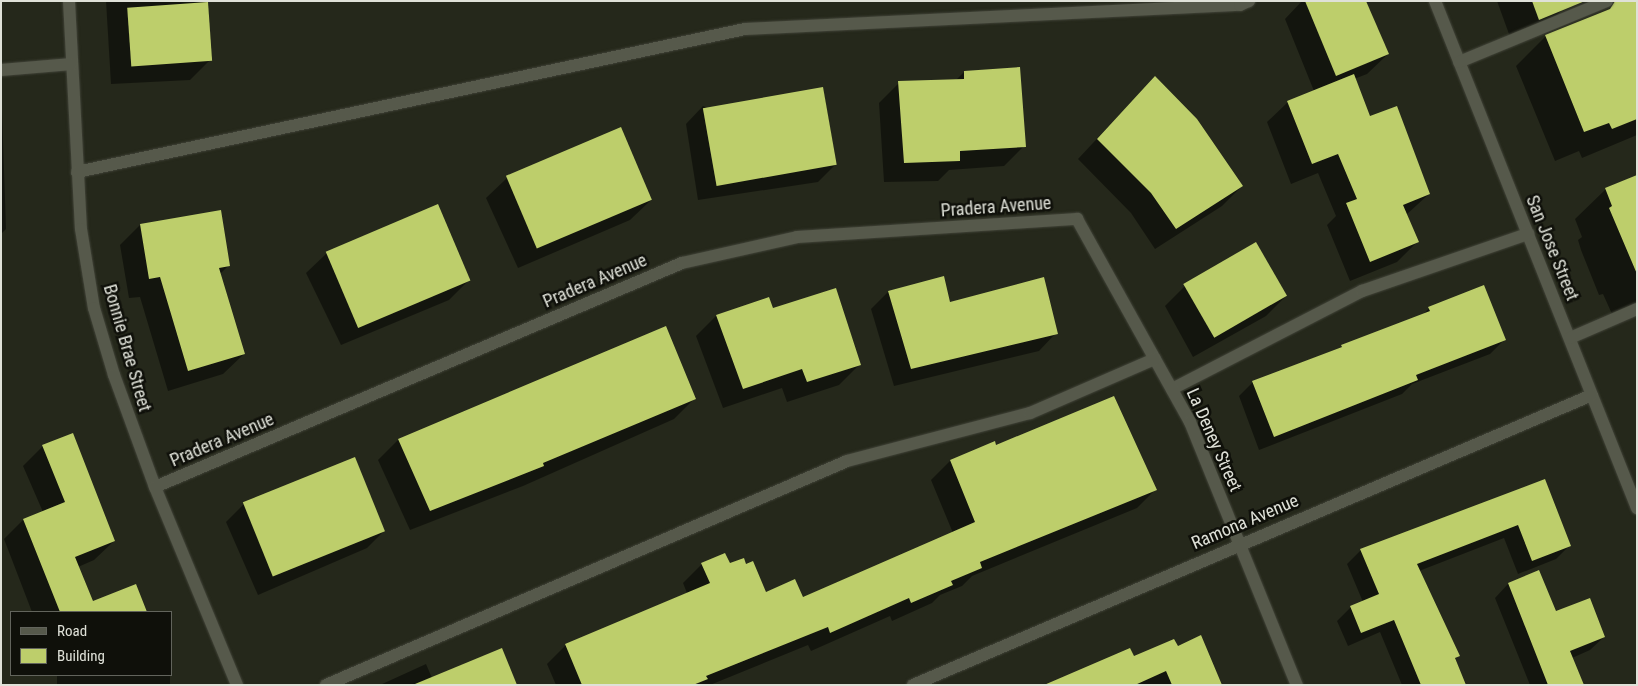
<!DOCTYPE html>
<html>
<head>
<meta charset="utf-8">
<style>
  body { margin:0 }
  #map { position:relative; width:1638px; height:686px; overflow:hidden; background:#25281b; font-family:"Roboto Condensed",sans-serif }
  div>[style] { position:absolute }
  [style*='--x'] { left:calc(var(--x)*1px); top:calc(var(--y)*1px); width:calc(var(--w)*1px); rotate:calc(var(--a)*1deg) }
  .shadow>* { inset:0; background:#0007; transform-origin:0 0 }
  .building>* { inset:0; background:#bdce6b; transform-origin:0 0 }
  .roads { filter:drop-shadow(0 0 1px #414338) drop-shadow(0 0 1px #414338) }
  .minor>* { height:12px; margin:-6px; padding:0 6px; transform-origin:6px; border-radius:6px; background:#56594b }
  span { translate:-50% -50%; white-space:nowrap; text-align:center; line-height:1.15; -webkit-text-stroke:5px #0f100a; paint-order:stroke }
  .street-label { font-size:18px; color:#dfe1d8 }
  .frame { position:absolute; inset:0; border:2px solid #dfe1d8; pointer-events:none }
  .legend { position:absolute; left:10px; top:611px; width:162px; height:65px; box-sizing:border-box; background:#0f100a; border:1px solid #62645c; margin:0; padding:6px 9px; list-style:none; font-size:15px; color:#dfe1d8 }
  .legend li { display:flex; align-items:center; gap:10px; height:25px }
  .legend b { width:25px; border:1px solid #62645c }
</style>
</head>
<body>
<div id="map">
  <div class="shadow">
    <div style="clip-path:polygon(106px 1px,207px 1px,210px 60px,190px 80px,111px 84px)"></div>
    <div style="clip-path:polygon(1302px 1px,1365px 1px,1388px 54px,1367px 74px,1354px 79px,1369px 118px,1429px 194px,1406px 215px,1417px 242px,1397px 262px,1350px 281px,1327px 225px,1336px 216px,1318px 173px,1291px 184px,1267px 122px,1288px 102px,1314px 91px,1285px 19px)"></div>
    <div style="clip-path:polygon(1497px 1px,1559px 1px,1562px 10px,1536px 36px,1513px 45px)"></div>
    <div style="clip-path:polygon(1637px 10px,1637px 135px,1582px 158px,1579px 151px,1555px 161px,1516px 66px,1546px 36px,1569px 27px)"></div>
    <div style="clip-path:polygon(964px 72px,1024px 146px,1004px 166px,949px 170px,938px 181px,884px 182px,879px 103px,899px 83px,955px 81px)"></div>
    <div style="clip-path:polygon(1135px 98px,1242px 186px,1222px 206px,1155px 249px,1131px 213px,1078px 159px)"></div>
    <div style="clip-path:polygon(703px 106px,835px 165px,818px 182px,698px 200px,686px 124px)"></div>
    <div style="clip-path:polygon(2px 110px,6px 229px,1px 234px,1px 110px)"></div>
    <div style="clip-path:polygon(620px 129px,651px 200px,630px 220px,518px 268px,486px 198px,507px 178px)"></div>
    <div style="clip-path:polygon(1637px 176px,1637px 303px,1612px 314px,1603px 294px,1599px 295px,1581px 250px,1578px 240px,1582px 237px,1575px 219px,1606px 189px)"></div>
    <div style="clip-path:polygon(140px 225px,229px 265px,220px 274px,244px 354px,223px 374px,168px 391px,140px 297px,129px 298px,120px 245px)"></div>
    <div style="clip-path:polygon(1256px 243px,1286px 296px,1266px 316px,1193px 357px,1165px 306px,1185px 286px)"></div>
    <div style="clip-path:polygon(327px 253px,469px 280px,449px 300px,341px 345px,306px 273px)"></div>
    <div style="clip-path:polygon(888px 292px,950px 304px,1056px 333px,1039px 351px,894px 386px,871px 309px)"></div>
    <div style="clip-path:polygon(768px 298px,772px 310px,859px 365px,839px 385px,787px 402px,782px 388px,723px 408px,696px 336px,716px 316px)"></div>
    <div style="clip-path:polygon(1429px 308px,1504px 340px,1490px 354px,1412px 384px,1402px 394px,1259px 450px,1239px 396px,1253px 382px,1423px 315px)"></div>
    <div style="clip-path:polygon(665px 328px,694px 399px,674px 419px,523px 486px,410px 530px,378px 460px,398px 440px)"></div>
    <div style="clip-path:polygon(994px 443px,996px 446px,1156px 489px,1137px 508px,972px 576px,962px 586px,940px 595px,932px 603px,892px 621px,890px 616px,811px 651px,808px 645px,710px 685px,556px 685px,547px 664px,566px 645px,687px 593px,683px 583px,702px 564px,729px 565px,765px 594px,802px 598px,953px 533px,931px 480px,950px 461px)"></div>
    <div style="clip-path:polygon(43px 446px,114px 541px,94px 560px,78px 567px,93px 603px,135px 586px,146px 612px,32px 612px,4px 539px,23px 520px,43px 512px,23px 466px)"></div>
    <div style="clip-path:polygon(1544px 480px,1570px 545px,1556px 559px,1518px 574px,1504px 538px,1419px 571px,1458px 656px,1454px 660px,1458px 685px,1402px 685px,1380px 632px,1348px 646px,1337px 621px,1351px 607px,1363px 602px,1347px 564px,1361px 550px)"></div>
    <div style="clip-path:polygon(243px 505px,384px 531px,367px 548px,258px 595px,226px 522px)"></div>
    <div style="clip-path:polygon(1538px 571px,1556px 613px,1604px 637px,1590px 650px,1572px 658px,1583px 685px,1530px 685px,1495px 598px,1508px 584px)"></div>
    <div style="clip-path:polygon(1177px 647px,1221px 685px,1051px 685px,1133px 658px)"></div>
    <div style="clip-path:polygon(426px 664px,432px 678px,515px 685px,380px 685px)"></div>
    <div style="left:57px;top:675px;width:113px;height:11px"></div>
  </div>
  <div class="building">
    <div style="clip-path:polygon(1305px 1px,1366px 1px,1389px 54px,1336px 76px)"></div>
    <div style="clip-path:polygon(1532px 1px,1585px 1px,1539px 20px)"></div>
    <div style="clip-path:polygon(1615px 1px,1637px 1px,1637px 119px,1612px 129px,1609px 123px,1584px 132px,1545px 35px,1610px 9px)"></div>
    <div style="left:208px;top:2px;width:59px;height:81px;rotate:86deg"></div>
    <div style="clip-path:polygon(1020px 67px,1026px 147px,960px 151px,960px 161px,904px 163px,898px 81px,964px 79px,964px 71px)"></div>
    <div style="clip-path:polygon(1354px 74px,1370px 116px,1397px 106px,1430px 194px,1403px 205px,1419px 242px,1370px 262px,1346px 203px,1357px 199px,1338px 154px,1312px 164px,1287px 101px)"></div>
    <div style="clip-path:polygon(1155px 76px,1197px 119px,1243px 186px,1176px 229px,1151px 193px,1097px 139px)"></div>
    <div style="left:823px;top:87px;width:79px;height:122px;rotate:80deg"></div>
    <div style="left:621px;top:127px;width:79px;height:125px;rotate:67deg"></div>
    <div style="clip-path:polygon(1637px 175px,1637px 274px,1609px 208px,1612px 206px,1605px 188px)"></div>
    <div style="left:438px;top:204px;width:83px;height:122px;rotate:67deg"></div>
    <div style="clip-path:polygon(221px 210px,230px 266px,219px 268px,245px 354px,188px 371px,160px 277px,149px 279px,140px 224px)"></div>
    <div style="left:1256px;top:242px;width:62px;height:84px;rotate:60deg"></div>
    <div style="clip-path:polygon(944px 276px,950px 302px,1044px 277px,1058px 334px,911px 369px,888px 291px)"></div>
    <div style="clip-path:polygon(1484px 285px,1506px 340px,1416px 375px,1418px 380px,1274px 437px,1252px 381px,1342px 347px,1341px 345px,1430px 311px,1428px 307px)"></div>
    <div style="clip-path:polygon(836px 288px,861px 365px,807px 382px,802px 369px,743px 389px,716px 315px,769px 297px,773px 308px)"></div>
    <div style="clip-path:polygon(666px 326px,696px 399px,543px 463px,544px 466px,430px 511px,398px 439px)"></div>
    <div style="clip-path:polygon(1114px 396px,1157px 490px,980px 562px,982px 568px,951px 581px,953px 585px,911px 603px,909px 598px,830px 633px,828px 627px,706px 676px,708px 679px,693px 685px,582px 685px,565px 644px,710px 583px,701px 563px,725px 553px,730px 563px,744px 558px,746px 564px,753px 561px,766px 592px,795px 579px,803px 597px,975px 522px,950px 460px,995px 441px,996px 445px)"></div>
    <div style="clip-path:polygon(73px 433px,115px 541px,75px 557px,93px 601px,136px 584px,147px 612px,60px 612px,23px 519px,65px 502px,42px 445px)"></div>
    <div style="left:355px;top:457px;width:80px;height:121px;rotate:68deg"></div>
    <div style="clip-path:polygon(1545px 479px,1571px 546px,1532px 561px,1518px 525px,1417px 564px,1460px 656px,1455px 658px,1466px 685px,1421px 685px,1394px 620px,1361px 633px,1350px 606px,1379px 594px,1360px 549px)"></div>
    <div style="clip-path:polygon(1539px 570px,1556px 611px,1590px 598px,1605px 637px,1570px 651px,1584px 685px,1548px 685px,1508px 583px)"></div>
    <div style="clip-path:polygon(1201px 635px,1222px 685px,1172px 685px,1166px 671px,1135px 685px,1044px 685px,1130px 648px,1134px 656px,1174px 639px,1178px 646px)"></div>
    <div style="clip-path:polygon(502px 648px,517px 685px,415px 685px,415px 684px)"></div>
  </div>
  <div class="roads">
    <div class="minor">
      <div style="--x:69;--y:1;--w:228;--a:87"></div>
      <div style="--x:81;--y:229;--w:80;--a:80.7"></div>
      <div style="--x:94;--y:308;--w:70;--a:73.4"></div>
      <div style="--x:114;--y:375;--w:119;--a:69.9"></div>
      <div style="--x:155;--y:487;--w:214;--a:67.5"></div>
      <div style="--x:1435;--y:1;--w:546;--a:68.28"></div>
      <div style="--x:1459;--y:62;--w:160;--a:-22.4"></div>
      <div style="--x:1;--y:70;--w:71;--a:-4.8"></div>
      <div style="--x:77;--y:172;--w:683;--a:-12.08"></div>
      <div style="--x:745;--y:29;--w:496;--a:-2.8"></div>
      <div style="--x:1240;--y:5;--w:10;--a:-24"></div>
      <div style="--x:1570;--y:338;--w:73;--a:-23.4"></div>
      <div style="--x:1172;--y:389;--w:214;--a:-27.3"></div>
      <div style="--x:1362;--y:291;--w:176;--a:-19"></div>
      <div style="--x:155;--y:487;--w:573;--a:-23.03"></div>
      <div style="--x:682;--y:263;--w:118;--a:-12.7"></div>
      <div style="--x:797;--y:237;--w:281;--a:-3.7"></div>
      <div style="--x:1077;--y:219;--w:232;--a:60.9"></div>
      <div style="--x:1190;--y:422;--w:284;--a:67.9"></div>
      <div style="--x:326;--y:685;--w:567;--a:-23.26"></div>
      <div style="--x:847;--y:461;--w:189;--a:-14.7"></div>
      <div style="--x:1030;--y:413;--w:136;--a:-23.4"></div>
      <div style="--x:913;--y:685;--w:738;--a:-23.13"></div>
    </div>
  </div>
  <div class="street-label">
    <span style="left:996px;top:207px;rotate:-4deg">Pradera Avenue</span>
    <span style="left:1552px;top:248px;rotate:68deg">San Jose Street</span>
    <span style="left:595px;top:281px;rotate:-23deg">Pradera Avenue</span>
    <span style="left:127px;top:348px;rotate:74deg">Bonnie Brae Street</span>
    <span style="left:222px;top:440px;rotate:-23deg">Pradera Avenue</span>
    <span style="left:1214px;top:440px;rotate:66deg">La Deney Street</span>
    <span style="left:1245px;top:522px;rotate:-23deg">Ramona Avenue</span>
  </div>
  <div class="frame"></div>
  <ul class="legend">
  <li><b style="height:6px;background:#56594b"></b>Road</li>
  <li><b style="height:14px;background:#bdce6b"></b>Building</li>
  </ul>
</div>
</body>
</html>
